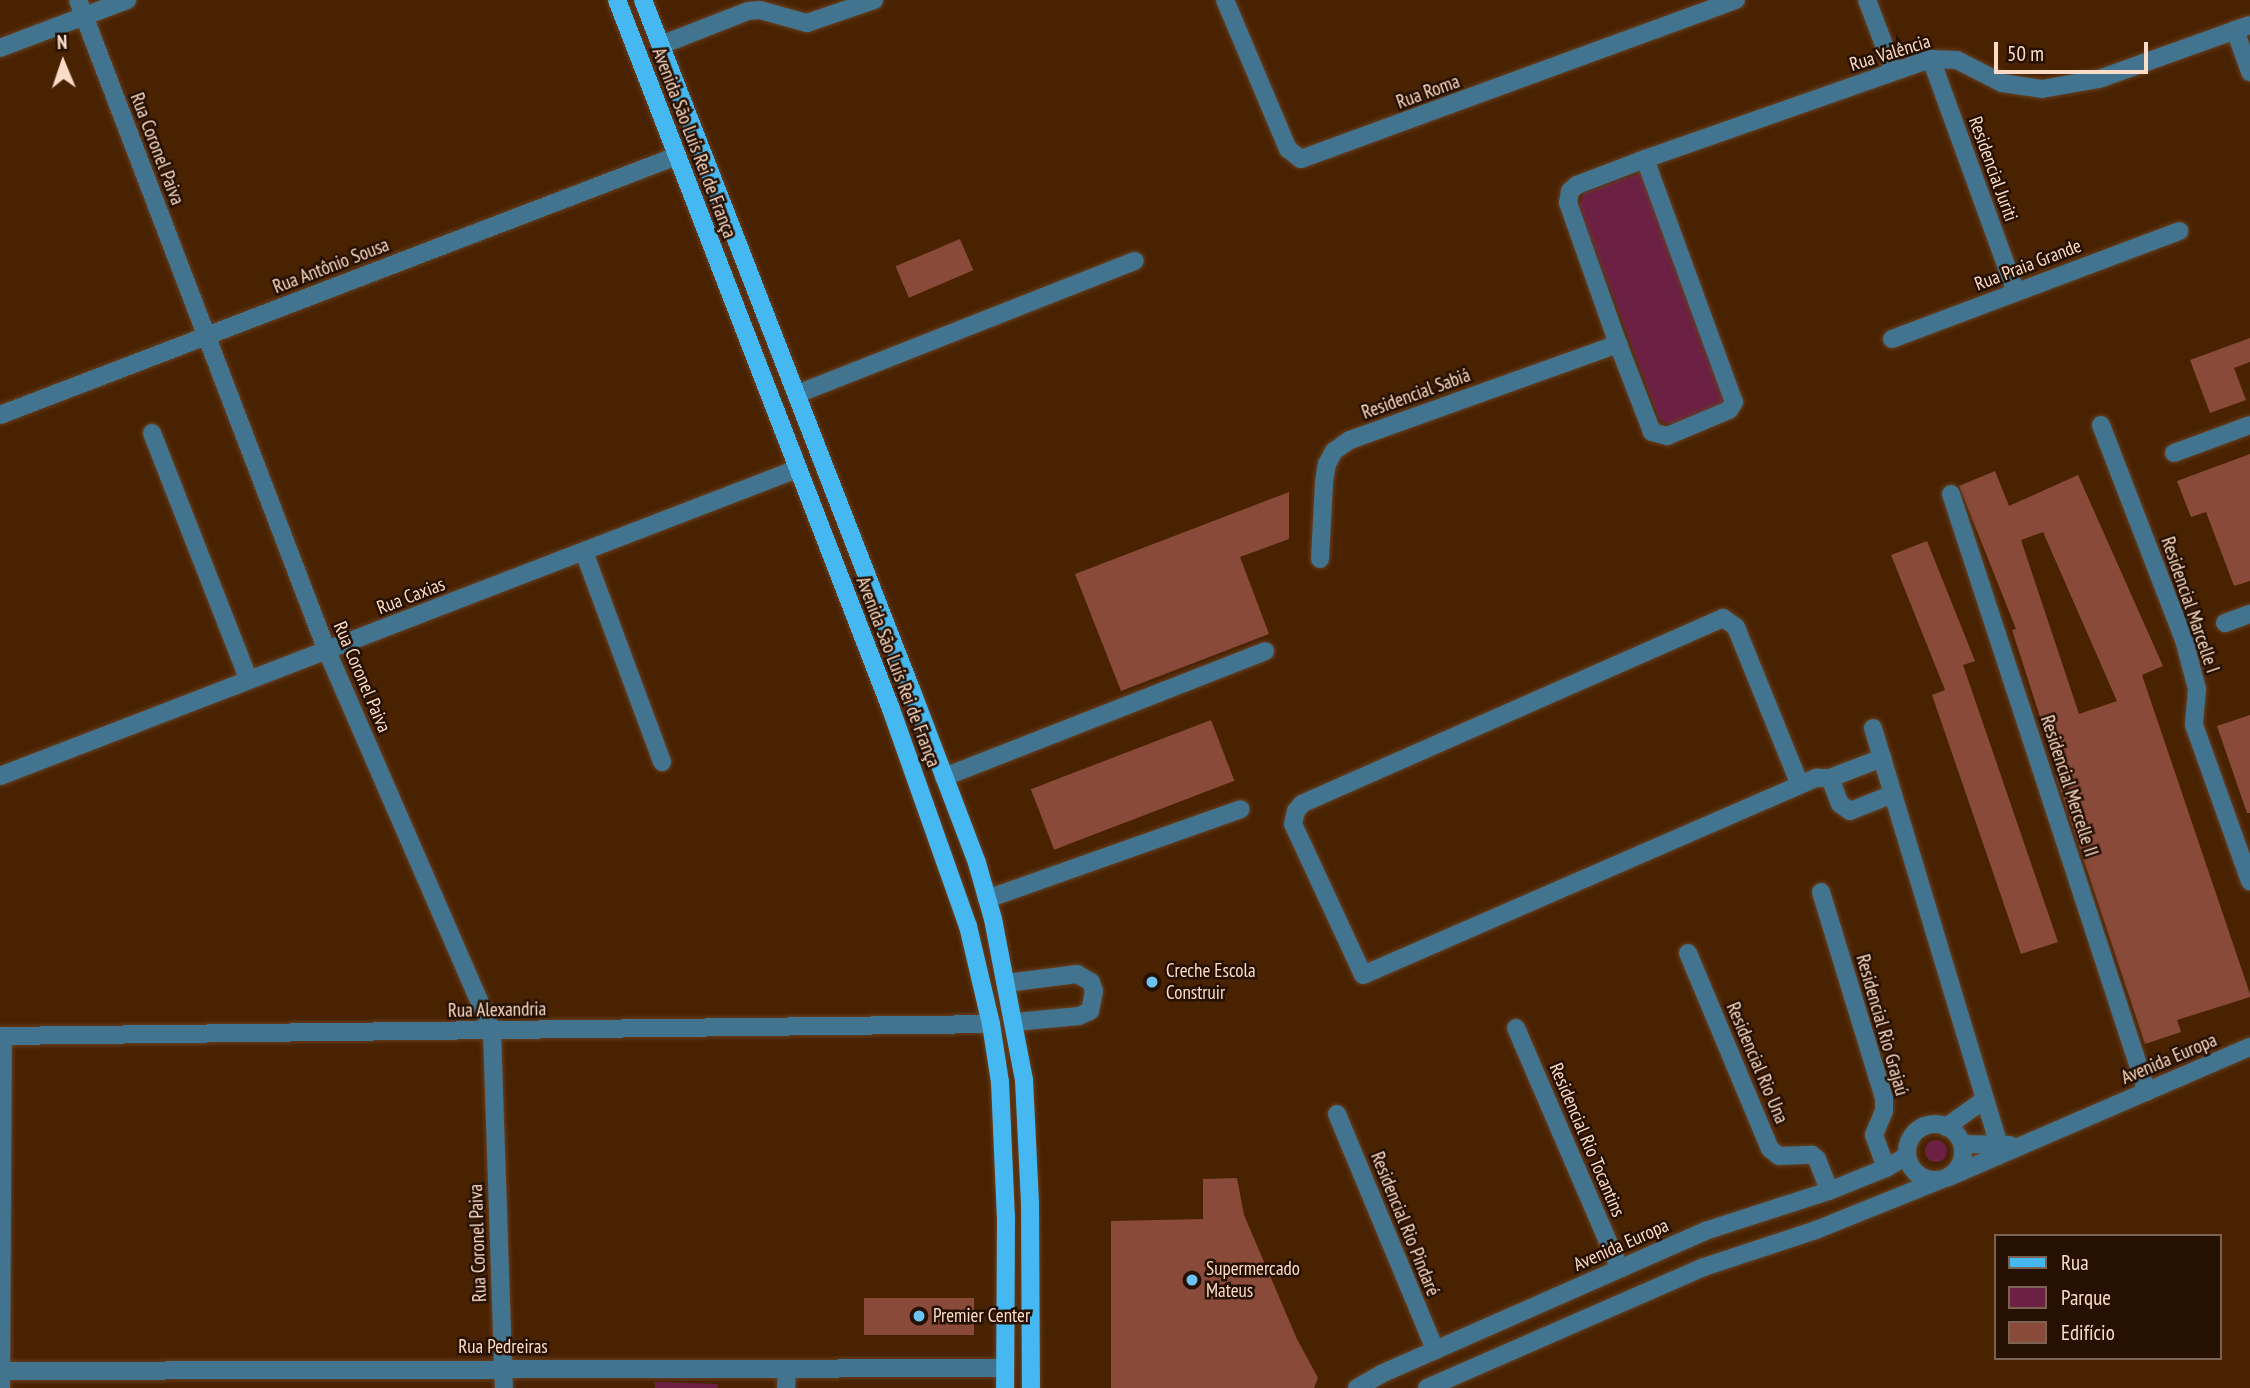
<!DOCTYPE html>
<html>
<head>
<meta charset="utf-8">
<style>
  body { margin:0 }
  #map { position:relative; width:2250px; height:1388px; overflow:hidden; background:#492202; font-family:"PT Sans Narrow",sans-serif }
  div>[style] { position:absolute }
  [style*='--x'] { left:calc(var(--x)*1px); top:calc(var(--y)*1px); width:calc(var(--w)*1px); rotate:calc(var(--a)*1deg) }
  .green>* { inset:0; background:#6c2044 }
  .round { border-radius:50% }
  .building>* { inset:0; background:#894a3a; transform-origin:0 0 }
  .roads { filter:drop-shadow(0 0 2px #664022) drop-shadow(0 0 2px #664022) }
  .minor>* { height:18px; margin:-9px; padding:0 9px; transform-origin:9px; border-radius:9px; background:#42748f }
  .minor>.ring { margin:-9px; padding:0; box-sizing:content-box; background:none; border:18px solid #42748f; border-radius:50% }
  .major>* { height:18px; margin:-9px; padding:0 9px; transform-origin:9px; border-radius:9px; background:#45b8f2 }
  .dots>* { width:19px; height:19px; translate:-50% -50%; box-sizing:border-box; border:4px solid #251002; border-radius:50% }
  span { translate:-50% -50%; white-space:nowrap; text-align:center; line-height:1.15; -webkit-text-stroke:5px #251002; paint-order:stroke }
  .street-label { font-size:19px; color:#fcdcc8 }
  .poi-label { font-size:19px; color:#fcdcc8 }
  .left { translate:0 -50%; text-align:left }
  .legend { position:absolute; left:1994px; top:1234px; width:228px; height:126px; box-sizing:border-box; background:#251002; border:2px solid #7b6251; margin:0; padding:9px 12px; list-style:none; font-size:21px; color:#fcdcc8 }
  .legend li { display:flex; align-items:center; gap:14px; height:35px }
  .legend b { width:35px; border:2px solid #7b6251 }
  .north { position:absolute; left:28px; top:28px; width:70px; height:70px; -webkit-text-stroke:5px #251002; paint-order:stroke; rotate:358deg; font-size:19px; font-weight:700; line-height:28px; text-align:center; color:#fcdcc8 }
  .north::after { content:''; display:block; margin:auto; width:24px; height:32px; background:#fcdcc8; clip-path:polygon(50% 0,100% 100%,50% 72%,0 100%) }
  .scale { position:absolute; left:1994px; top:42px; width:154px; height:32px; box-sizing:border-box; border:4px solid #fcdcc8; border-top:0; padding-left:9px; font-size:21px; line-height:24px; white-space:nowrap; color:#fcdcc8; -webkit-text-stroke:5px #251002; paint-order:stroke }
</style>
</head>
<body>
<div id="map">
  <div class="green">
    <div style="clip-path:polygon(1640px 173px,1644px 176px,1725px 401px,1721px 405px,1668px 425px,1659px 419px,1579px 206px,1584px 193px)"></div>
    <div class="round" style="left:1925px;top:1140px;width:22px;height:22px"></div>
    <div style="clip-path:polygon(655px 1382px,718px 1384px,718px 1388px,655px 1388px)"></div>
  </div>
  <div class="building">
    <div style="left:960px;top:239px;width:34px;height:70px;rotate:67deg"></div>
    <div style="clip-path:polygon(2250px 338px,2250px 362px,2234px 368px,2246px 400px,2210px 413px,2190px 360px)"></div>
    <div style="clip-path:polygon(2250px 454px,2250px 581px,2234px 586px,2206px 512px,2191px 517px,2177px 481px)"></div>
    <div style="clip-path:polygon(evenodd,1995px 471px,2009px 506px,2078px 475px,2163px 666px,2142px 675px,2250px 994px,2250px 997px,2177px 1020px,2181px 1032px,2145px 1044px,2056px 777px,2059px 776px,2012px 630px,2016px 629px,1959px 486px,1995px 471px,2043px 532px,2117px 701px,2079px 714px,2021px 540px,2043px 532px)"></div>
    <div style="clip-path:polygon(1289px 492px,1289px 539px,1240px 557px,1269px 634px,1121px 691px,1075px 574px)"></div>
    <div style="clip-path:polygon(1927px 541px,1975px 661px,1963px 665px,2058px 942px,2021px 954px,1932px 695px,1945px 690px,1891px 555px)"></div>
    <div style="clip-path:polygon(2250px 715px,2250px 813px,2247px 813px,2217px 726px)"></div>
    <div style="left:1211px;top:720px;width:65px;height:193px;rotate:69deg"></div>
    <div style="clip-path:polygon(1237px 1178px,1244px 1215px,1297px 1339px,1318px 1378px,1314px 1388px,1111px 1388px,1111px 1221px,1203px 1219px,1203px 1179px)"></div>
    <div style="left:864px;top:1298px;width:110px;height:37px"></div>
  </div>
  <div class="roads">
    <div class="minor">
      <div style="--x:78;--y:0;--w:697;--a:69.07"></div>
      <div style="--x:327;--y:651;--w:414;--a:66.5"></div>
      <div style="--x:492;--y:1031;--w:357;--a:88.1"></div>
      <div style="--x:1225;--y:0;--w:162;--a:67.1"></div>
      <div style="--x:1288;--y:149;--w:16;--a:38"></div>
      <div style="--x:1301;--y:159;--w:463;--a:-20.1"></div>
      <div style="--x:1867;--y:0;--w:76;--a:69.2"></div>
      <div style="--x:2235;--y:30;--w:45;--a:70.3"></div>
      <div style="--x:661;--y:45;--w:93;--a:-21.3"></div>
      <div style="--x:748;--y:11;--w:12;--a:-5"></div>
      <div style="--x:760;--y:10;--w:49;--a:15.5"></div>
      <div style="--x:807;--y:23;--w:71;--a:-18.9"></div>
      <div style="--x:0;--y:48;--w:136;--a:-20.7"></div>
      <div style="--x:1931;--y:59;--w:248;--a:70"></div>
      <div style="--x:1645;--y:159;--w:259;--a:69.9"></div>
      <div style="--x:1734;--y:402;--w:9;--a:122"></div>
      <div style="--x:1729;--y:410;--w:67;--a:157.2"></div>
      <div style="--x:1667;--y:436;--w:16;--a:-165"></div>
      <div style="--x:1652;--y:432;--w:94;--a:-111.1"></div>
      <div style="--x:1618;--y:344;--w:150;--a:-109.5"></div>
      <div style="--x:1568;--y:203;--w:12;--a:-81"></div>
      <div style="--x:1570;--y:191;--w:9;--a:-41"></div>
      <div style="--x:1577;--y:185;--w:73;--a:-20.9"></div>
      <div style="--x:1645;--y:159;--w:303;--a:-19.3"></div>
      <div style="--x:1931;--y:59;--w:26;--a:2"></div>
      <div style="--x:1957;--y:60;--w:51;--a:27.1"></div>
      <div style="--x:2002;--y:83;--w:40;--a:8.5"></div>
      <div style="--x:2042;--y:89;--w:58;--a:-10"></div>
      <div style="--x:2099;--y:79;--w:160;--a:-19.7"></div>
      <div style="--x:1892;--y:339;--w:307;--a:-20.6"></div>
      <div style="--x:797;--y:394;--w:363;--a:-21.5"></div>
      <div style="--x:0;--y:415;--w:725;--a:-20.94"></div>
      <div style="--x:2101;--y:425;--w:230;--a:68.9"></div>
      <div style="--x:2184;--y:640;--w:51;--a:75.1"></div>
      <div style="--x:2197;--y:689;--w:36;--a:95"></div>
      <div style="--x:2194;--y:725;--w:166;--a:70.3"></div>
      <div style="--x:152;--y:433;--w:265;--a:68.6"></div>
      <div style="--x:2174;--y:453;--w:81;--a:-20.2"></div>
      <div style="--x:1951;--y:494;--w:629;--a:71.85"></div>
      <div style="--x:584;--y:552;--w:224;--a:69.6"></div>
      <div style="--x:1320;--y:559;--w:77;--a:-87"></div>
      <div style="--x:1324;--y:482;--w:18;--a:-81"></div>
      <div style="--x:1327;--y:464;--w:15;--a:-62"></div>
      <div style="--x:1334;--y:451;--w:19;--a:-35"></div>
      <div style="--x:1350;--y:440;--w:285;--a:-19.7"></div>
      <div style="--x:2225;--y:623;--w:27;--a:-20"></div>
      <div style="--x:1873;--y:728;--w:436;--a:73.2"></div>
      <div style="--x:1999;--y:1145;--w:11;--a:100"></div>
      <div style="--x:0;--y:776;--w:854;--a:-21.07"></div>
      <div style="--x:944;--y:777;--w:345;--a:-21.4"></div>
      <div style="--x:1830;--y:778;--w:56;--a:-21"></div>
      <div style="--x:1800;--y:785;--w:170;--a:-112.1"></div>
      <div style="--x:1736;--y:627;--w:16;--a:-145"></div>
      <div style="--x:1723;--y:618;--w:460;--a:156.2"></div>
      <div style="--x:1302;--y:804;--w:9;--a:131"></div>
      <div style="--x:1296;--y:811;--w:13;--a:103"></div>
      <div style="--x:1293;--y:824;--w:166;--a:65.1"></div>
      <div style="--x:1363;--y:975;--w:495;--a:-23.5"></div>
      <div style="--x:1817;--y:778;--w:13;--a:0"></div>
      <div style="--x:1830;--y:778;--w:28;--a:69"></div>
      <div style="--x:1840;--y:804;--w:12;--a:35"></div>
      <div style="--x:1850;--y:811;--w:46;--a:-21.6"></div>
      <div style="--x:1821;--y:892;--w:215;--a:73"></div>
      <div style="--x:1884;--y:1098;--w:13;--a:90"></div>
      <div style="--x:1884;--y:1111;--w:26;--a:113"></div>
      <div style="--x:1874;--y:1135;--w:35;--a:70"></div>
      <div style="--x:987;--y:899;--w:269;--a:-19.5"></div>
      <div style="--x:1688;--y:953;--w:212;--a:67.3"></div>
      <div style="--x:1770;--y:1149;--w:11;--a:38"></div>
      <div style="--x:1779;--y:1156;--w:33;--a:-2"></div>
      <div style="--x:1812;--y:1155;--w:6;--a:39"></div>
      <div style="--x:1817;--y:1159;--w:34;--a:69"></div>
      <div style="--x:1006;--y:983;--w:72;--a:-7.2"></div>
      <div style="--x:1077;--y:974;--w:16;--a:30"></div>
      <div style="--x:1091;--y:982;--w:9;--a:72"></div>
      <div style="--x:1094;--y:991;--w:20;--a:101"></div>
      <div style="--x:1090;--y:1011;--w:12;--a:156"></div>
      <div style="--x:1079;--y:1016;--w:64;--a:174.6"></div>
      <div style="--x:1516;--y:1028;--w:262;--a:66.7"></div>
      <div style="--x:0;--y:1036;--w:991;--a:-0.69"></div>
      <div style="--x:1337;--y:1114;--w:256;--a:67.4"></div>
      <div class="ring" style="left:1907px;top:1124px;width:38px;height:38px"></div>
      <div style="--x:1946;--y:1127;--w:47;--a:-35.4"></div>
      <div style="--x:1962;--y:1144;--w:48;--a:1.2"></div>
      <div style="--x:1949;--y:1177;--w:328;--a:-23.4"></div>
      <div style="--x:0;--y:1371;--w:1005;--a:-0.17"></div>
      <div style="--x:1;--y:1388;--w:352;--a:-89.7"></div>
      <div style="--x:786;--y:1388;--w:19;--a:-87"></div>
      <div style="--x:1357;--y:1388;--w:28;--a:-30"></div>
      <div style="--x:1381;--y:1374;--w:357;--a:-23.8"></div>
      <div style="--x:1708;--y:1230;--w:127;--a:-17.9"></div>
      <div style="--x:1829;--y:1191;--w:61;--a:-22"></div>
      <div style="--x:1886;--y:1168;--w:24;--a:-30"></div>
      <div style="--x:1427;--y:1388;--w:302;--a:-23.6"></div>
      <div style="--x:1704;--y:1267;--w:118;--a:-18.3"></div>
      <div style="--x:1816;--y:1230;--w:134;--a:-22"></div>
    </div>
    <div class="major">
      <div style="--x:617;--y:0;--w:760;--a:68.87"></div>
      <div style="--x:891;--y:709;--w:230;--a:70.5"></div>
      <div style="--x:968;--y:926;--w:101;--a:76.8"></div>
      <div style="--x:991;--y:1024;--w:59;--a:81.2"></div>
      <div style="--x:1000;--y:1082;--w:135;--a:87.5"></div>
      <div style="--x:1006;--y:1217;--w:171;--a:90.3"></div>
      <div style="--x:643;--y:0;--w:739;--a:68.75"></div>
      <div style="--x:911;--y:689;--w:186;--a:69.2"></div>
      <div style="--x:977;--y:863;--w:58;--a:74.1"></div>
      <div style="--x:993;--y:919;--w:164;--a:79.1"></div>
      <div style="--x:1024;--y:1080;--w:124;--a:87.2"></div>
      <div style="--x:1030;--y:1204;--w:184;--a:89.7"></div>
    </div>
  </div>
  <div class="dots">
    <div style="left:1152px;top:982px;background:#6cc3f2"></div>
    <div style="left:1192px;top:1280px;background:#6cc3f2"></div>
    <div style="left:919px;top:1316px;background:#6cc3f2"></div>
  </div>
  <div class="street-label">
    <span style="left:1890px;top:53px;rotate:-17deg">Rua Valência</span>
    <span style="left:1428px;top:92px;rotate:-20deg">Rua Roma</span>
    <span style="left:694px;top:143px;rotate:69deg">Avenida São Luís Rei de França</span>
    <span style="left:157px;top:149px;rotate:69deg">Rua Coronel Paiva</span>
    <span style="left:1993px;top:169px;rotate:70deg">Residencial Juriti</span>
    <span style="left:2028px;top:265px;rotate:-21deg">Rua Praia Grande</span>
    <span style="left:331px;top:266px;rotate:-21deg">Rua Antônio Sousa</span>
    <span style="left:1416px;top:394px;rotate:-20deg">Residencial Sabiá</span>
    <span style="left:411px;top:596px;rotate:-21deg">Rua Caxias</span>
    <span style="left:2190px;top:605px;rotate:71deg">Residencial Marcelle I</span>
    <span style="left:898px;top:672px;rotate:69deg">Avenida São Luís Rei de França</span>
    <span style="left:362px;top:677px;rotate:67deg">Rua Coronel Paiva</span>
    <span style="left:2069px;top:786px;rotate:72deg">Residencial Mercelle II</span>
    <span style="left:497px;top:1010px;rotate:-1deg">Rua Alexandria</span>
    <span style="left:1882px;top:1025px;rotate:74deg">Residencial Rio Grajaú</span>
    <span style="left:2169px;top:1059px;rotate:-23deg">Avenida Europa</span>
    <span style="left:1757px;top:1063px;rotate:67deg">Residencial Rio Una</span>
    <span style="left:1587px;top:1140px;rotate:67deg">Residencial Rio Tocantins</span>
    <span style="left:1405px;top:1224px;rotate:68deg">Residencial Rio Pindaré</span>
    <span style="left:478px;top:1243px;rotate:-92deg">Rua Coronel Paiva</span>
    <span style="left:1621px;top:1245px;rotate:-24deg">Avenida Europa</span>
    <span style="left:503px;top:1347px">Rua Pedreiras</span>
  </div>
  <div class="poi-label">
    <span class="left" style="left:1166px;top:982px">Creche Escola<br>Construir</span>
    <span class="left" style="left:1206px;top:1280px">Supermercado<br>Mateus</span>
    <span class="left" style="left:933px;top:1316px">Premier Center</span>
  </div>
  <ul class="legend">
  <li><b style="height:9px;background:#45b8f2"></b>Rua</li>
  <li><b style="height:19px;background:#6c2044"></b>Parque</li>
  <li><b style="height:19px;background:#894a3a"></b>Edifício</li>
  </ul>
  <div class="north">N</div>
  <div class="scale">50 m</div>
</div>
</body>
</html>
